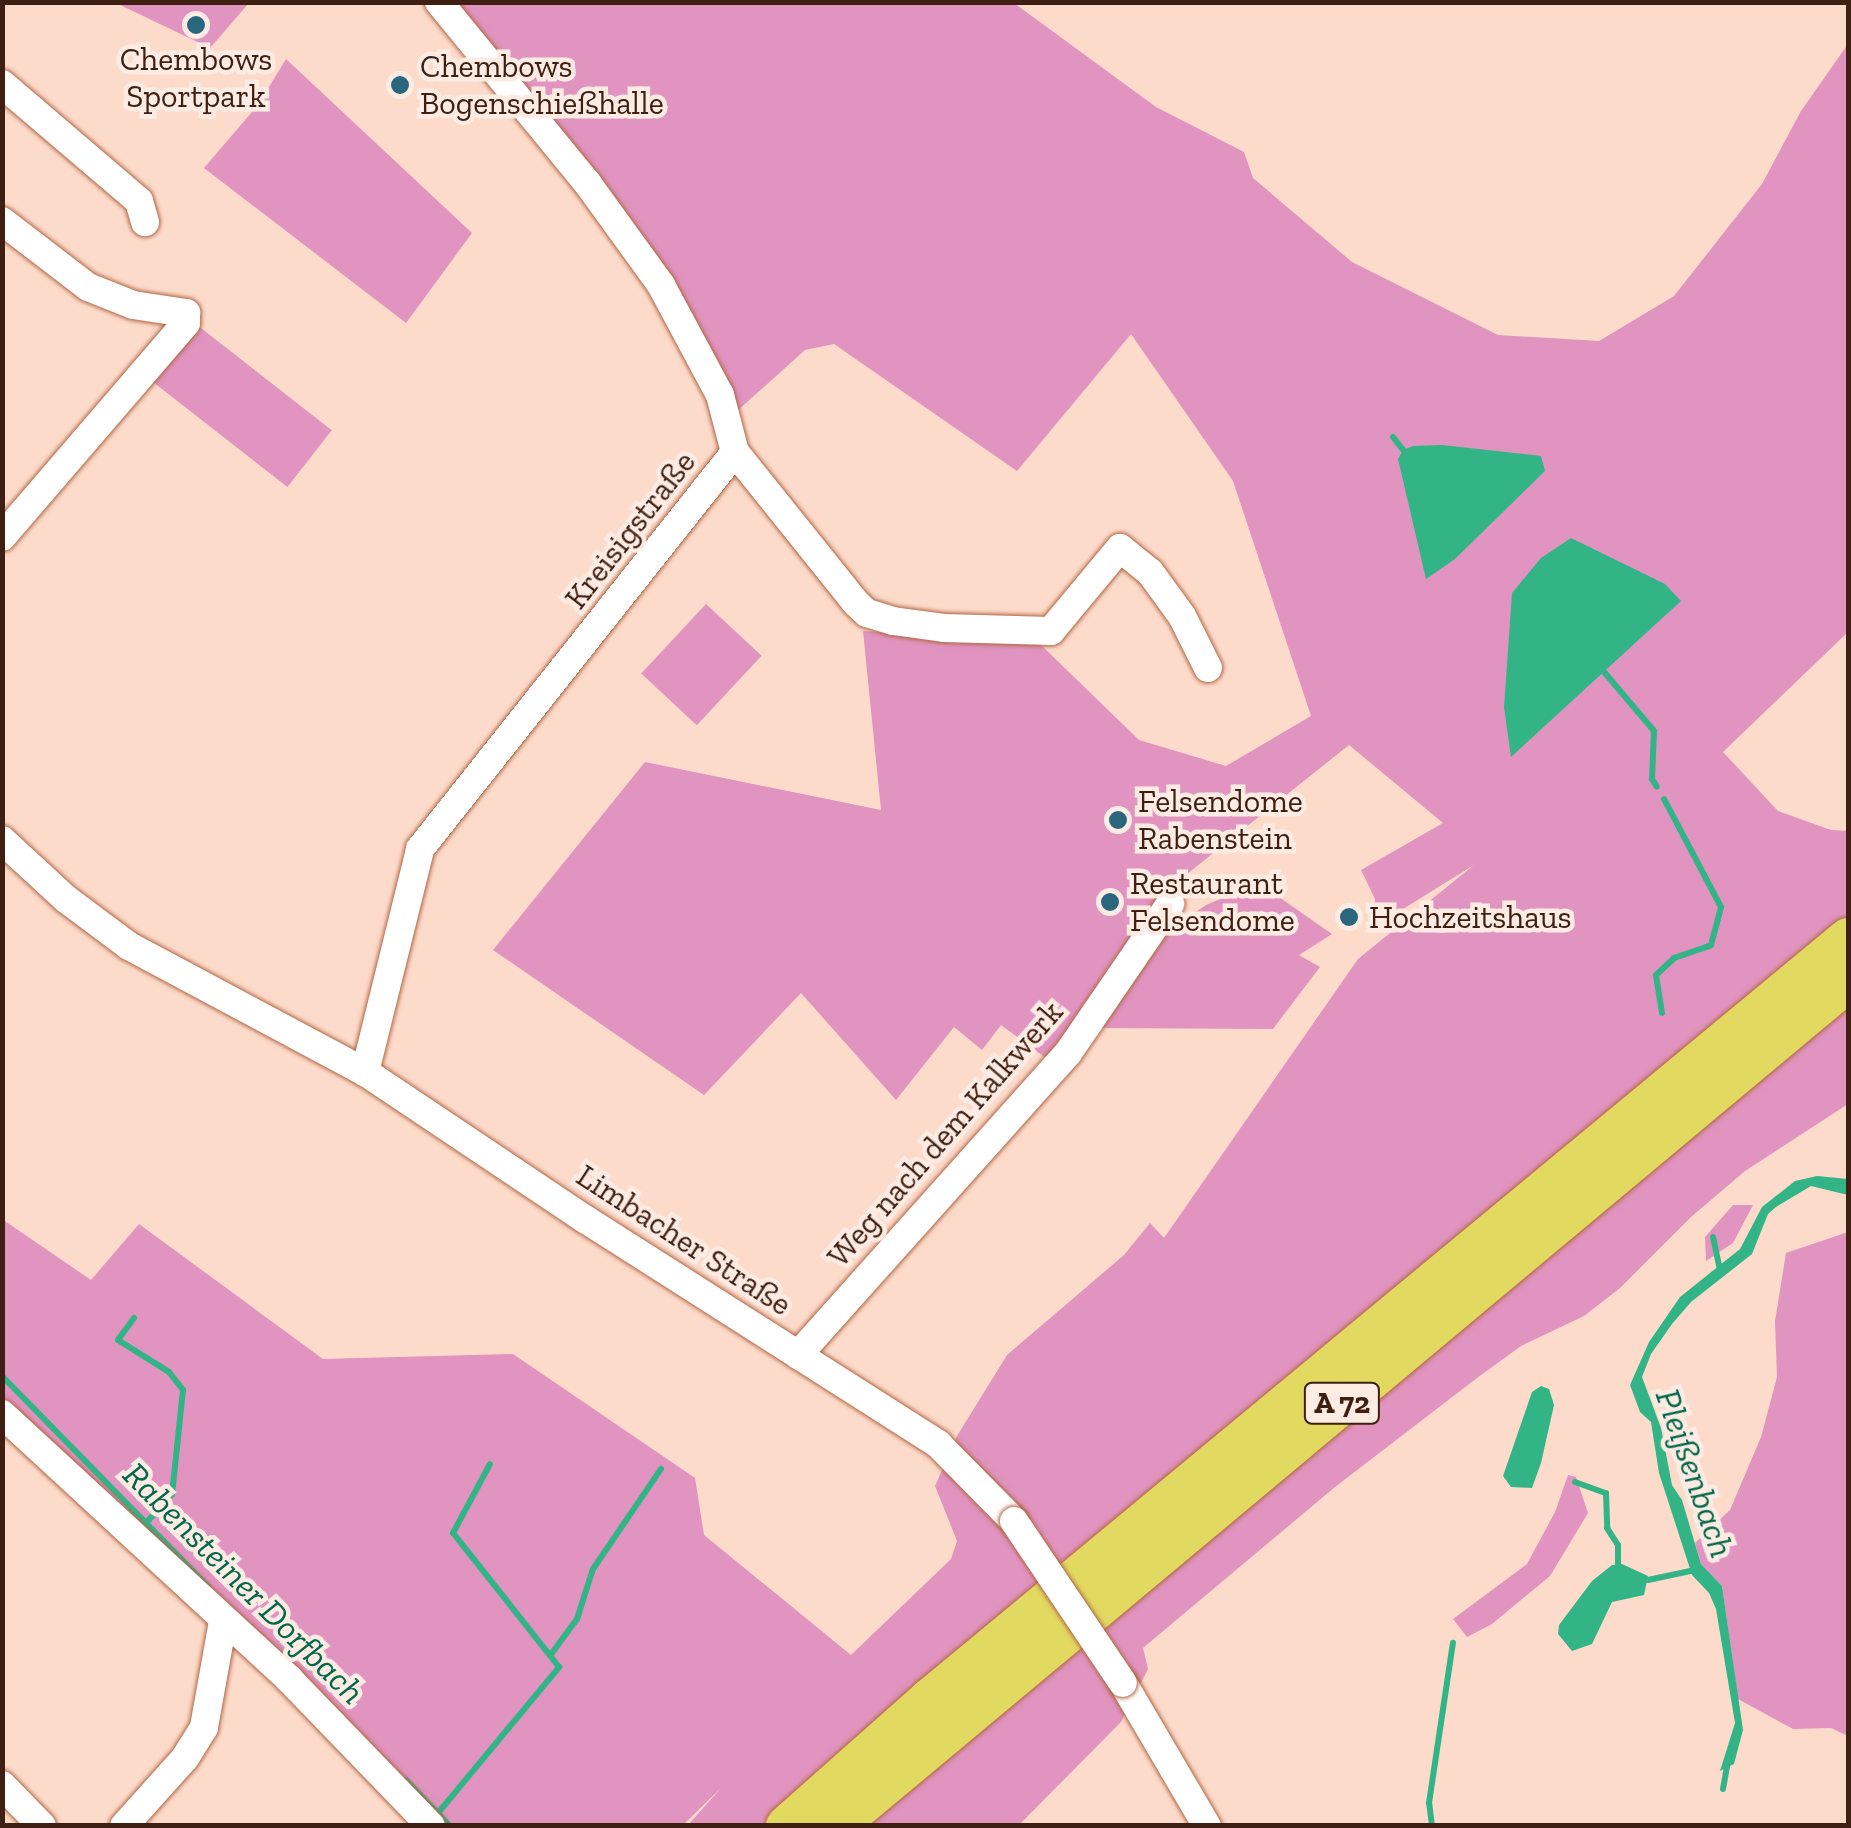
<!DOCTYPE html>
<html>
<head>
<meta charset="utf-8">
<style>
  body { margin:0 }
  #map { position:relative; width:1851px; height:1828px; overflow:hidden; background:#fddbcb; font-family:"Zilla Slab",serif }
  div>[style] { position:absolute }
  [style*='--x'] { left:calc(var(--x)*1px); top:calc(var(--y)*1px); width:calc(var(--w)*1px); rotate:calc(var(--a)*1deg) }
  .green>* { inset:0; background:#e194c0; transform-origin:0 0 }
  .water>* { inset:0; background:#32b487 }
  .stream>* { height:6px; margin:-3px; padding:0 3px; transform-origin:3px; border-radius:3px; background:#32b487 }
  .roads { filter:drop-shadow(0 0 2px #b26643) drop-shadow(0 0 2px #b26643) }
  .minor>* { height:28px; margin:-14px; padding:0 14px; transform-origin:14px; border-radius:14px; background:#fff }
  .highway>* { height:40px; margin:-20px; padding:0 20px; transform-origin:20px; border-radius:20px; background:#e2d960 }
  .bridges { filter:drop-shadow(0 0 2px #b26643) drop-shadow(0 0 2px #b26643) }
  .minor-bridge>* { height:28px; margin:-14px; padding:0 14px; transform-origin:14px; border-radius:14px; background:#fff }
  .dots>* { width:28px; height:28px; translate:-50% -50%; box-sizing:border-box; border:5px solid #feece4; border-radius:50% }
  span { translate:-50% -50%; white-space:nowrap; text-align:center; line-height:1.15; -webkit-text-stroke:9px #feece4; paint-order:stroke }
  .shield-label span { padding:2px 8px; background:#feece4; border:2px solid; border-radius:8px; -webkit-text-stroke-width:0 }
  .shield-label { font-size:30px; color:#3f1f11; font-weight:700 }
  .poi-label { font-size:32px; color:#3f1f11 }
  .left { translate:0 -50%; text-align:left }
  .street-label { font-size:32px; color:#3f1f11 }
  .water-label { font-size:35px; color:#00684a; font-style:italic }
  .frame { position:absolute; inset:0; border:5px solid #3f1f11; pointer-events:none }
</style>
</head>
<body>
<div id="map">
  <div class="green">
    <div style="clip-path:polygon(116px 3px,249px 3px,210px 48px)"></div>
    <div style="clip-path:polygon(445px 3px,1014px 3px,1156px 107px,1244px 152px,1253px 178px,1352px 262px,1498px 335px,1599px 341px,1674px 296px,1762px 184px,1801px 111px,1848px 44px,1848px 632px,1723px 752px,1778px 811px,1831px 830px,1848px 831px,1848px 1104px,1745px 1171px,1691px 1217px,1620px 1288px,1584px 1316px,1521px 1346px,1477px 1378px,1335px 1487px,1143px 1648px,1148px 1669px,1121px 1722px,1019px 1825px,688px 1825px,721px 1788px,683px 1825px,449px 1825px,3px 1410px,2px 1219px,91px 1280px,139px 1224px,323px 1359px,513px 1354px,695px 1478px,704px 1535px,851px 1655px,951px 1559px,957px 1541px,935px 1486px,957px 1436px,1007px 1355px,1124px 1255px,1150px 1223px,1164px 1238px,1358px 959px,1474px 865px,1374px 927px,1375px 899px,1361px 870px,1443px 823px,1349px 745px,1172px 886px,1051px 1062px,1001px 1025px,982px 1050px,954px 1027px,896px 1100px,801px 993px,704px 1095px,493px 950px,645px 762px,881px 810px,863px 631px,1039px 643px,1139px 740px,1226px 766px,1311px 716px,1233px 481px,1131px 334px,1017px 471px,834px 344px,805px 350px,736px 412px)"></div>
    <div style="clip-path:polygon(286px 59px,472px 233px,406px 323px,204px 168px,258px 105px)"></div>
    <div style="left:197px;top:325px;width:171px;height:72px;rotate:38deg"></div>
    <div style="left:706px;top:604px;width:76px;height:95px;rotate:43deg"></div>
    <div style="clip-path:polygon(1259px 883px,1332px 934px,1299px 955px,1320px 967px,1273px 1029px,1097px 1028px,1151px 943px,1206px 905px)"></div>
    <div style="clip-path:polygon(1733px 1205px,1753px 1205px,1733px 1243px,1706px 1261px,1705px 1237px)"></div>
    <div style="clip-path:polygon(1848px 1232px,1848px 1736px,1831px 1728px,1793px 1729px,1738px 1699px,1722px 1586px,1701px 1564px,1695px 1543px,1730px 1510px,1761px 1437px,1777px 1377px,1775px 1321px,1786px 1253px)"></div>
    <div style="clip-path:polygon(1568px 1475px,1576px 1477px,1588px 1513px,1550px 1576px,1492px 1624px,1467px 1637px,1453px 1619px,1527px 1564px,1555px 1512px)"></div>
  </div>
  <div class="water">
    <div style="clip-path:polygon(1442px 445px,1541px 456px,1545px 471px,1455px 559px,1426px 579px,1398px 459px,1403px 450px,1413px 446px)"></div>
    <div style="clip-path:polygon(1571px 538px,1665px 584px,1681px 601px,1511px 757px,1504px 707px,1512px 593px,1541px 558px)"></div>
    <div style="clip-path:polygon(1817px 1176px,1848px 1179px,1848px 1195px,1811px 1186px,1776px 1207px,1768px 1214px,1752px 1254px,1691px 1302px,1672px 1324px,1651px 1354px,1642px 1377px,1661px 1428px,1672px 1485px,1682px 1500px,1701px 1564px,1722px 1586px,1743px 1730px,1734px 1764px,1720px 1771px,1735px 1723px,1716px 1609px,1709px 1593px,1692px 1575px,1659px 1473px,1651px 1422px,1640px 1412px,1630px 1385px,1649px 1342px,1680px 1297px,1740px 1249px,1762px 1207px,1795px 1181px)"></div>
    <div style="clip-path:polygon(1541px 1386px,1549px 1389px,1554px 1405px,1541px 1463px,1532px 1488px,1511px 1487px,1503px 1476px,1532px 1392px)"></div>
    <div style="clip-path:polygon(1622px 1564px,1648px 1576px,1644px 1595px,1612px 1602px,1592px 1644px,1572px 1651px,1558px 1634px,1559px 1625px,1592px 1581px,1612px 1565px)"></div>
  </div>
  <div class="stream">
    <div style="--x:1393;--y:437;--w:16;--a:52"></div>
    <div style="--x:1605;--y:673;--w:76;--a:49.8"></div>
    <div style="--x:1654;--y:731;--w:48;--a:92.4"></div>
    <div style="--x:1652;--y:779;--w:9;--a:58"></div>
    <div style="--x:1662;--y:1013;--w:38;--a:-99"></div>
    <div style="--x:1656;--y:975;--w:25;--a:-43"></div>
    <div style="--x:1674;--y:958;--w:39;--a:-19"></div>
    <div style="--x:1711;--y:945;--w:39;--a:-75"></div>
    <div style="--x:1721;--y:907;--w:122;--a:-117.8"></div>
    <div style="--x:1713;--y:1237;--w:38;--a:78"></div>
    <div style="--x:134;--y:1318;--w:27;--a:126"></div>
    <div style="--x:118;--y:1340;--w:60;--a:32.1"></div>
    <div style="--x:169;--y:1372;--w:23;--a:52"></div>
    <div style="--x:183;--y:1390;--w:105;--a:96"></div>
    <div style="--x:172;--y:1494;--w:39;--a:132"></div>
    <div style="--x:2;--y:1376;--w:294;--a:45.6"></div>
    <div style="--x:1575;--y:1482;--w:33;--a:20"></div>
    <div style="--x:1606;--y:1493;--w:35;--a:88"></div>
    <div style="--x:1607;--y:1528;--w:20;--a:57"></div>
    <div style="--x:1618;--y:1545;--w:20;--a:90"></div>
    <div style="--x:1648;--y:1580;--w:48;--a:-12"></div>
    <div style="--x:552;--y:1653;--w:42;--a:-53.7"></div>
    <div style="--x:577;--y:1619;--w:52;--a:-72.3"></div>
    <div style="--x:593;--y:1569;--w:121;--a:-55.8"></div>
    <div style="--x:406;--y:1780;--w:64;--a:46.3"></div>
    <div style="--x:1723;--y:1789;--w:27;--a:-80"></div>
    <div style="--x:438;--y:1813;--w:190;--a:-50.3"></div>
    <div style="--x:559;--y:1667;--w:171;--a:-128.3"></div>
    <div style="--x:453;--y:1533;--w:78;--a:-61.8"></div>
    <div style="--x:1432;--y:1826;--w:23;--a:-97"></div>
    <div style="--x:1429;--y:1803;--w:162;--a:-81.5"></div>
  </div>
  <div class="roads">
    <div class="minor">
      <div style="--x:439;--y:2;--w:235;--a:50.7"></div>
      <div style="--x:588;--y:184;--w:125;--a:54.1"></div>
      <div style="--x:661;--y:285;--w:125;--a:61.8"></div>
      <div style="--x:720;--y:395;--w:59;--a:75.3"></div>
      <div style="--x:735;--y:452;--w:192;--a:51.3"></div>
      <div style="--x:855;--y:602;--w:16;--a:43"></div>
      <div style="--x:867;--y:613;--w:27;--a:17"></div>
      <div style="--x:893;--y:621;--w:51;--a:7.8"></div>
      <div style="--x:944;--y:628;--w:107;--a:1.6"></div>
      <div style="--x:1051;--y:631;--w:108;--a:-50.3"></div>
      <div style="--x:1120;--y:548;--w:38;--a:39"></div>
      <div style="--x:1150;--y:572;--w:54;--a:54"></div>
      <div style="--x:1182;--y:616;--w:58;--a:63.4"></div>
      <div style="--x:2;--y:84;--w:180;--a:40.5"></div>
      <div style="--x:139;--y:201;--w:22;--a:74"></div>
      <div style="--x:2;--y:221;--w:108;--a:37.5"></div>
      <div style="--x:88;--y:287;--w:48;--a:21.8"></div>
      <div style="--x:133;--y:305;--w:54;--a:8.6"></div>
      <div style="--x:186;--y:313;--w:10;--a:90"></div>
      <div style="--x:186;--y:323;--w:282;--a:130.7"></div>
      <div style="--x:2;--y:840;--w:87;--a:42.7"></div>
      <div style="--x:66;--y:899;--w:79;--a:36.7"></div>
      <div style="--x:129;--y:946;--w:268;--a:28.1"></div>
      <div style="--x:365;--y:1072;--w:265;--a:33.8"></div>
      <div style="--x:585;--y:1219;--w:419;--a:32.5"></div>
      <div style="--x:938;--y:1444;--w:108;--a:45.4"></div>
      <div style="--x:365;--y:1072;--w:230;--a:-76.1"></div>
      <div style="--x:420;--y:849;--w:507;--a:-51.57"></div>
      <div style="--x:798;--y:1355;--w:405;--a:-48.2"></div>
      <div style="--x:1068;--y:1053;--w:181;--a:-55.6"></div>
      <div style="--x:2;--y:1414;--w:391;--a:42.7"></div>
      <div style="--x:289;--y:1679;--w:204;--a:46"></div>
      <div style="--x:1123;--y:1683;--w:166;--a:59.6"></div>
      <div style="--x:2;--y:1785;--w:57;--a:45.7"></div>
      <div style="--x:124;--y:1826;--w:91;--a:-48.1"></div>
      <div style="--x:185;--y:1758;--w:36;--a:-58"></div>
      <div style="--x:204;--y:1727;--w:108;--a:-79.8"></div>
    </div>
    <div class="highway">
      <div style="--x:786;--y:1826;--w:191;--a:-41.6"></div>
      <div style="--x:929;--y:1699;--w:1193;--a:-39.63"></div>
      <div style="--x:837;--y:1826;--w:1317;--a:-39.86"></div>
    </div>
  </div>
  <div class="bridges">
    <div class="minor-bridge">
      <div style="--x:1014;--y:1521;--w:195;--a:56.1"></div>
    </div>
  </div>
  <div class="dots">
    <div style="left:196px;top:25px;background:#2a677e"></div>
    <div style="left:400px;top:85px;background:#2a677e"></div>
    <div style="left:1118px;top:820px;background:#2a677e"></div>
    <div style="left:1110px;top:902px;background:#2a677e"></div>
    <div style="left:1349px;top:917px;background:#2a677e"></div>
  </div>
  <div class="shield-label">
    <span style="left:1342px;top:1403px">A 72</span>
  </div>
  <div class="poi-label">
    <span style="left:196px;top:78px">Chembows<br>Sportpark</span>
    <span class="left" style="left:420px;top:85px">Chembows<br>Bogenschießhalle</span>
    <span class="left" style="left:1138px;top:820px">Felsendome<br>Rabenstein</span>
    <span class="left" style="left:1130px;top:902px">Restaurant<br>Felsendome</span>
    <span class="left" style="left:1369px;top:917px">Hochzeitshaus</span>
  </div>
  <div class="street-label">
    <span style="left:630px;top:530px;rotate:-52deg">Kreisigstraße</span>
    <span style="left:945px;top:1134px;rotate:-49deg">Weg nach dem Kalkwerk</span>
    <span style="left:684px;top:1240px;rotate:33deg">Limbacher Straße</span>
  </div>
  <div class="water-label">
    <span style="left:1695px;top:1473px;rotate:71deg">Pleißenbach</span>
    <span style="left:244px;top:1583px;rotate:45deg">Rabensteiner Dorfbach</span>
  </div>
  <div class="frame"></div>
</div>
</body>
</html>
